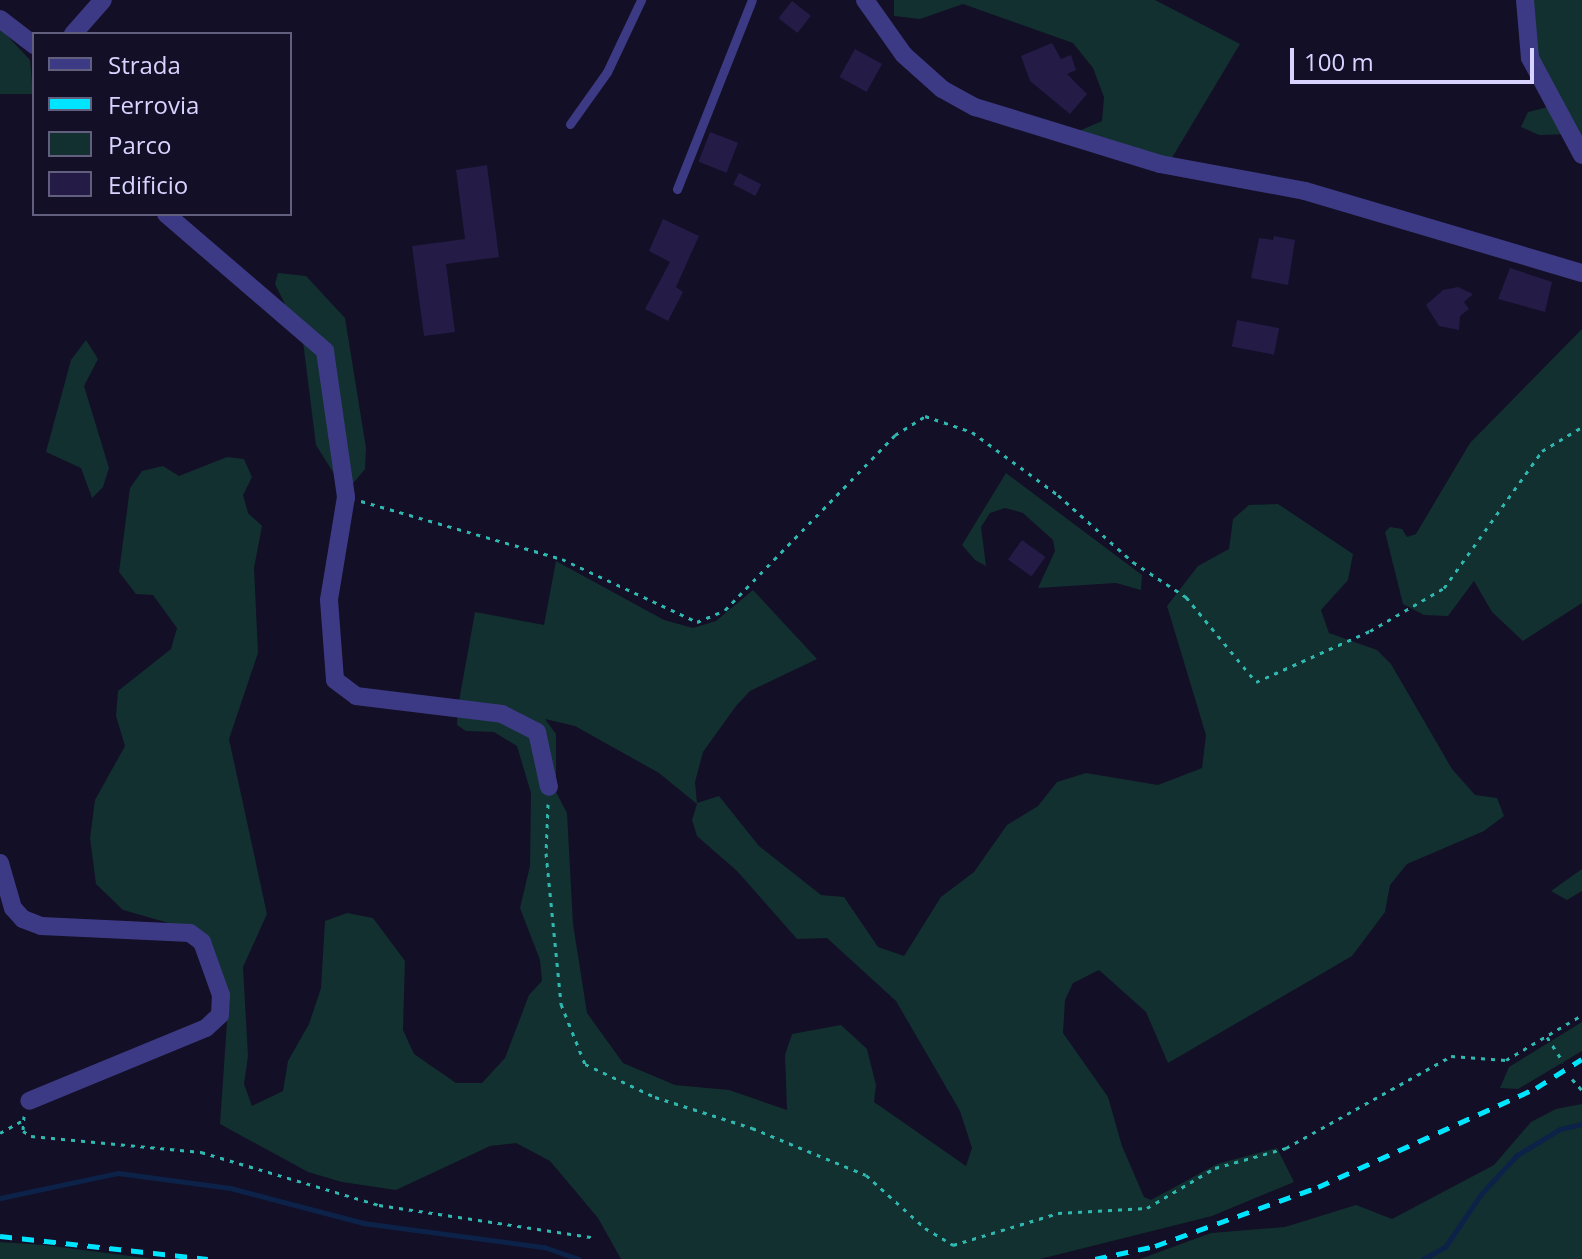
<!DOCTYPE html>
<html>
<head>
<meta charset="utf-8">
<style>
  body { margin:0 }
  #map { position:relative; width:1582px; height:1259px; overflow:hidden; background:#130f26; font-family:"Open Sans",sans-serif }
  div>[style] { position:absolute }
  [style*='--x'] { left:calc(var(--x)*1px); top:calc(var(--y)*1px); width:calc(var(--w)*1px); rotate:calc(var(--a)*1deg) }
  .green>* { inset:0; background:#12302f }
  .stream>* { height:5px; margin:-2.5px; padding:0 2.5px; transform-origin:2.5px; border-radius:2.5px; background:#0c2248 }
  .building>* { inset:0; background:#241b47; transform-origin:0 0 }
  .path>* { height:3px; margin-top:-1.5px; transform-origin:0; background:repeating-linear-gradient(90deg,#2fb8b0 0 4px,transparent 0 10px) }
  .lane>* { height:9px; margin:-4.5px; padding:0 4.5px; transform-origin:4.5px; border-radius:4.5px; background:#3d3a85 }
  .street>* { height:18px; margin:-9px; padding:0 9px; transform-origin:9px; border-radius:9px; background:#3d3a85 }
  .rail>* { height:5px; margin-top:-2.5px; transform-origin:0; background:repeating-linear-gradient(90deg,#00e5ff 0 12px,transparent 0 22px) }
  span { translate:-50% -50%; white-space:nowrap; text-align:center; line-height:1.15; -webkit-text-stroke:6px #130f26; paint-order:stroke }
  .legend { position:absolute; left:32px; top:32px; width:260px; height:184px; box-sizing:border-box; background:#130f26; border:2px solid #625e7d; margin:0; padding:10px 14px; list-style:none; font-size:24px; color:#d9d4ff }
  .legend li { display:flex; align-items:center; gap:16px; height:40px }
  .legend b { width:40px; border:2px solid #625e7d }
  .scale { position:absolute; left:1290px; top:48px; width:244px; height:36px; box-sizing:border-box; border:4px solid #d9d4ff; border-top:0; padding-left:10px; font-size:24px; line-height:28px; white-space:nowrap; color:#d9d4ff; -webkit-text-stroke:6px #130f26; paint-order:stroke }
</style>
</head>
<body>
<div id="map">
  <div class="green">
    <div style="clip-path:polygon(894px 0,1155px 0,1240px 44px,1170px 161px,1072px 134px,1102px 121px,1104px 97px,1093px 68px,1073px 43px,963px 4px,920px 19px,894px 16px)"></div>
    <div style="clip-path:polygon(1529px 0,1582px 0,1582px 145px,1541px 74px)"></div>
    <div style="clip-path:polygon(0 28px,30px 60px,33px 94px,0 94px)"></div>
    <div style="clip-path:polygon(1552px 106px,1569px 134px,1539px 135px,1521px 127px,1528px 112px)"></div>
    <div style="clip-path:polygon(278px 273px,306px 276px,345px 318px,366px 448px,365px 469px,350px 487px,341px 485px,316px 445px,303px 341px,275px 284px)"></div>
    <div style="clip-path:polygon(1582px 329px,1582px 603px,1523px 641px,1492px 612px,1474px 581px,1448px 616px,1424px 615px,1403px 604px,1385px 532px,1390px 527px,1402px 529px,1407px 537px,1416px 534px,1470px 443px)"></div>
    <div style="clip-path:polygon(86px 340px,98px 359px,84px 386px,109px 468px,103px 487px,92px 498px,81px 468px,46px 452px,71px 360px)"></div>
    <div style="clip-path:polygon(evenodd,227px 457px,244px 459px,252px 477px,243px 495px,248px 513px,262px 526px,254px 568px,258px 653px,229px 739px,267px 914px,243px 967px,248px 1056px,244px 1084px,252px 1106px,283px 1091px,288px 1061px,309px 1024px,321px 988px,325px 921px,347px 913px,373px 918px,405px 961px,403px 1030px,414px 1054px,456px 1083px,482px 1083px,505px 1058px,529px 995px,542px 981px,540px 960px,520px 908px,530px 866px,531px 793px,517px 746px,494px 732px,466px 731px,457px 725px,458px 707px,475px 612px,544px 625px,556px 561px,664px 620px,693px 628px,716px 621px,753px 590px,817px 659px,750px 691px,736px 706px,703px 752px,695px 782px,697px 803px,719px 796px,759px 846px,821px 895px,844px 897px,878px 947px,904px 956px,941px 897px,974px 872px,1007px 825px,1038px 806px,1057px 782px,1086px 773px,1158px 785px,1202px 768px,1206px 735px,1167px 606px,1198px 566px,1229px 549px,1233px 519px,1249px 505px,1278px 504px,1353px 554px,1348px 580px,1321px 610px,1329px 633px,1377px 650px,1391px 664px,1452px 769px,1475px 795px,1497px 798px,1504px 816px,1484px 831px,1407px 864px,1390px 885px,1385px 912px,1352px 956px,1168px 1063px,1146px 1012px,1099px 970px,1073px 983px,1065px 1000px,1063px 1033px,1108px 1097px,1122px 1146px,1144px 1197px,1151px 1200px,1217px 1164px,1277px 1148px,1294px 1182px,1212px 1216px,1040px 1259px,621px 1259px,598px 1218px,550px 1161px,516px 1143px,490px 1146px,396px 1190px,342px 1182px,308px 1172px,220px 1124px,227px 1022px,218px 963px,176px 925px,123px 910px,96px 884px,90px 838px,95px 800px,125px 746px,116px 716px,118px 691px,171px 649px,177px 628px,153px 595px,136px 594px,119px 572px,130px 488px,142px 471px,163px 466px,179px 476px,227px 457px,545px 719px,575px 726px,659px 773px,697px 804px,692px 820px,697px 836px,737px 871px,797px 939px,827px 938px,896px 1001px,960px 1111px,972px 1148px,966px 1166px,874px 1102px,876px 1085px,867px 1049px,841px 1025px,792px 1034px,785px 1055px,787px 1110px,729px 1090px,675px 1085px,623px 1063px,587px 1013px,573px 924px,567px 813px,556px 792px,556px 734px,545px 719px)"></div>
    <div style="clip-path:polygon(1006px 473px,1142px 575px,1141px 590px,1116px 583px,1038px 588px,1055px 551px,1053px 540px,1023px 513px,1005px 508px,990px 513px,981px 527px,986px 566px,975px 560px,962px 545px)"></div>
    <div style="clip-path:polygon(1582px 869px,1582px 891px,1567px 900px,1551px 891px)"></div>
    <div style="clip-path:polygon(1582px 1022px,1582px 1051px,1518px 1089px,1500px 1088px,1509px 1067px)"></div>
    <div style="clip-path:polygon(1582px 1104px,1582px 1259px,1140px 1259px,1211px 1233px,1285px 1227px,1356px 1205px,1392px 1219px,1494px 1165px,1531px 1122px,1556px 1109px)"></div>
    <div style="clip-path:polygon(0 1242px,44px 1245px,153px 1259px,0 1259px)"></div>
  </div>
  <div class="stream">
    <div style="--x:0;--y:1198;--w:121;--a:-12"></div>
    <div style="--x:118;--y:1173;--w:113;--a:7.6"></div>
    <div style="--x:230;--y:1188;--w:138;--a:14.7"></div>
    <div style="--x:363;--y:1223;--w:183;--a:7.6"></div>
    <div style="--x:544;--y:1247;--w:37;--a:19"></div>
    <div style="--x:1423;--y:1259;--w:25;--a:-29"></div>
    <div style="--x:1445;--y:1247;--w:64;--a:-55.8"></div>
    <div style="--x:1481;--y:1194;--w:53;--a:-47.3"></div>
    <div style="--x:1517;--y:1155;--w:50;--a:-31.2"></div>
    <div style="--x:1560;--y:1129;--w:23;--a:-13"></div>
  </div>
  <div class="building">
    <div style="left:792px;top:1px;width:24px;height:22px;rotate:38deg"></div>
    <div style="clip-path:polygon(1052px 43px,1061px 59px,1071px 55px,1076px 70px,1067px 74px,1087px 94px,1070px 114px,1030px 81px,1021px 56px)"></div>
    <div style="left:855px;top:49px;width:31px;height:32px;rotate:29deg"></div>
    <div style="left:710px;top:132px;width:30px;height:32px;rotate:21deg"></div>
    <div style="clip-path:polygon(487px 165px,499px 257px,446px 264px,455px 332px,424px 336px,412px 246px,465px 239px,456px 170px)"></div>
    <div style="left:739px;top:173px;width:25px;height:13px;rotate:27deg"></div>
    <div style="clip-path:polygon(663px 219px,699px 236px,676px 287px,683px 292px,668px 321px,645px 309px,670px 262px,649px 251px)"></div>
    <div style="clip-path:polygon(1274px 236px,1295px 240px,1288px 285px,1251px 278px,1259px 238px,1273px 240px)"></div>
    <div style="clip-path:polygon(1510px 268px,1552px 282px,1545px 312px,1498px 299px)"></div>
    <div style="clip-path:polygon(1458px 287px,1473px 294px,1464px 302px,1469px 309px,1460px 316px,1459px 330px,1439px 326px,1426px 305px,1443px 290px)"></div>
    <div style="left:1237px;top:320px;width:43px;height:27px;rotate:11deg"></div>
    <div style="left:1022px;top:540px;width:29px;height:24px;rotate:36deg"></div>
  </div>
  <div class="path">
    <div style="--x:361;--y:501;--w:209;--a:16.1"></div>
    <div style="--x:562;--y:559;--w:149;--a:25"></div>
    <div style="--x:697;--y:622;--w:30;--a:-23"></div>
    <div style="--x:725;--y:610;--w:244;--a:-45.8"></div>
    <div style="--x:895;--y:435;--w:36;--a:-32"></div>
    <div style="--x:925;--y:416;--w:50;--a:18.8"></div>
    <div style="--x:972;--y:432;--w:107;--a:36.2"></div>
    <div style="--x:1058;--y:495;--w:101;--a:41.8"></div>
    <div style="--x:1133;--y:562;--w:64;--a:33.4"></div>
    <div style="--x:1186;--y:597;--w:110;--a:50.5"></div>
    <div style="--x:1256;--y:682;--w:125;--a:-24.1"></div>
    <div style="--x:1370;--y:631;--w:86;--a:-30.2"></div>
    <div style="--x:1444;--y:588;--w:168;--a:-54.4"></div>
    <div style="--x:1542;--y:451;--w:47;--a:-31"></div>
    <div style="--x:548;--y:804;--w:49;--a:92.3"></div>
    <div style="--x:546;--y:853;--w:152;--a:84.3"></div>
    <div style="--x:561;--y:1004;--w:65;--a:68.2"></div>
    <div style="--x:585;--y:1064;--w:77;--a:25.2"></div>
    <div style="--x:655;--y:1097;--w:102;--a:17.7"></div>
    <div style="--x:752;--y:1128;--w:123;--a:22.4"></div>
    <div style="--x:866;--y:1175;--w:79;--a:41.9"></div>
    <div style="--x:925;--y:1228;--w:33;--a:31"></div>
    <div style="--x:953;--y:1245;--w:110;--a:-16.9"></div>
    <div style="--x:1058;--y:1213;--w:89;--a:-3.2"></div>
    <div style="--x:1147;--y:1208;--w:79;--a:-30.5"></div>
    <div style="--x:1215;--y:1168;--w:74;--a:-15.7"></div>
    <div style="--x:1286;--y:1148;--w:189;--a:-29.1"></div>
    <div style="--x:1451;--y:1056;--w:55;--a:4.2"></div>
    <div style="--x:1506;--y:1060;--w:88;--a:-30.6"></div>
    <div style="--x:1547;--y:1037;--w:30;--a:57"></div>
    <div style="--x:1572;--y:1079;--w:15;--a:48"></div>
    <div style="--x:24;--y:1116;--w:15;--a:94"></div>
    <div style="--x:23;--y:1131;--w:9;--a:32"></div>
    <div style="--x:31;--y:1136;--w:171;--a:5.4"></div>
    <div style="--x:201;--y:1152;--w:186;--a:16.6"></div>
    <div style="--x:379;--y:1205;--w:219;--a:8.6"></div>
    <div style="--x:0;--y:1133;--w:25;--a:-29"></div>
  </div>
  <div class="lane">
    <div style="--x:570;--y:124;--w:64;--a:-54.6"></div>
    <div style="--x:607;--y:72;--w:80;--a:-64.7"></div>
    <div style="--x:677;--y:189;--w:203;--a:-68.4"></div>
  </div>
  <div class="street">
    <div style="--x:865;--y:0;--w:67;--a:54.7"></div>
    <div style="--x:904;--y:55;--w:51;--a:41.8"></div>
    <div style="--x:942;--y:89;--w:38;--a:29"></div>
    <div style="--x:975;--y:107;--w:194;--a:17.1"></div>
    <div style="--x:1160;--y:164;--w:147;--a:10.5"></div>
    <div style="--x:1305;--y:191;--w:289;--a:16.5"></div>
    <div style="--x:1525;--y:0;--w:58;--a:85.1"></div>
    <div style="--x:1530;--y:58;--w:110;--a:61.8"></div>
    <div style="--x:0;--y:19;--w:43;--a:37.4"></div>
    <div style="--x:73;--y:34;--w:45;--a:-48.6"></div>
    <div style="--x:166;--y:214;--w:210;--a:40.7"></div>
    <div style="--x:325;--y:351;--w:148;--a:81.8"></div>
    <div style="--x:346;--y:497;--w:104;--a:99.4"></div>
    <div style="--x:329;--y:600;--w:80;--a:85.7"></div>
    <div style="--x:335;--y:680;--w:26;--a:37"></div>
    <div style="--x:356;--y:696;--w:147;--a:7"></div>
    <div style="--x:502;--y:714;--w:39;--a:27"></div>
    <div style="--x:537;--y:732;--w:56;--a:77.7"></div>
    <div style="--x:0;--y:863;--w:47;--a:73.9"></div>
    <div style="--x:13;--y:908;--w:15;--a:48"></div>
    <div style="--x:23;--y:919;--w:19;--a:21"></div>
    <div style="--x:41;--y:926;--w:149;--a:2.7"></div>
    <div style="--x:190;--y:933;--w:15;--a:37"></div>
    <div style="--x:202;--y:942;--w:56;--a:70.3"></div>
    <div style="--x:221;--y:995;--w:20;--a:93"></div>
    <div style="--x:220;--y:1015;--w:19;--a:137"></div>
    <div style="--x:206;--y:1028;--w:191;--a:157.6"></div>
  </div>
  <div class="rail">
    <div style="--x:0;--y:1236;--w:209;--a:6.3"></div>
    <div style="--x:1095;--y:1259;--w:61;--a:-12.2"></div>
    <div style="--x:1155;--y:1246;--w:173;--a:-19.9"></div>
    <div style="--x:1318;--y:1187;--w:239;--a:-24.4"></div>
    <div style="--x:1536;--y:1088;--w:54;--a:-32.2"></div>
  </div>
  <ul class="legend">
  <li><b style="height:10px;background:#3d3a85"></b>Strada</li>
  <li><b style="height:10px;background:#00e5ff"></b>Ferrovia</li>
  <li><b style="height:22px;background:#12302f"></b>Parco</li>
  <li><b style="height:22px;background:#241b47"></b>Edificio</li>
  </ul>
  <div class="scale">100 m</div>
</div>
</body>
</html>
